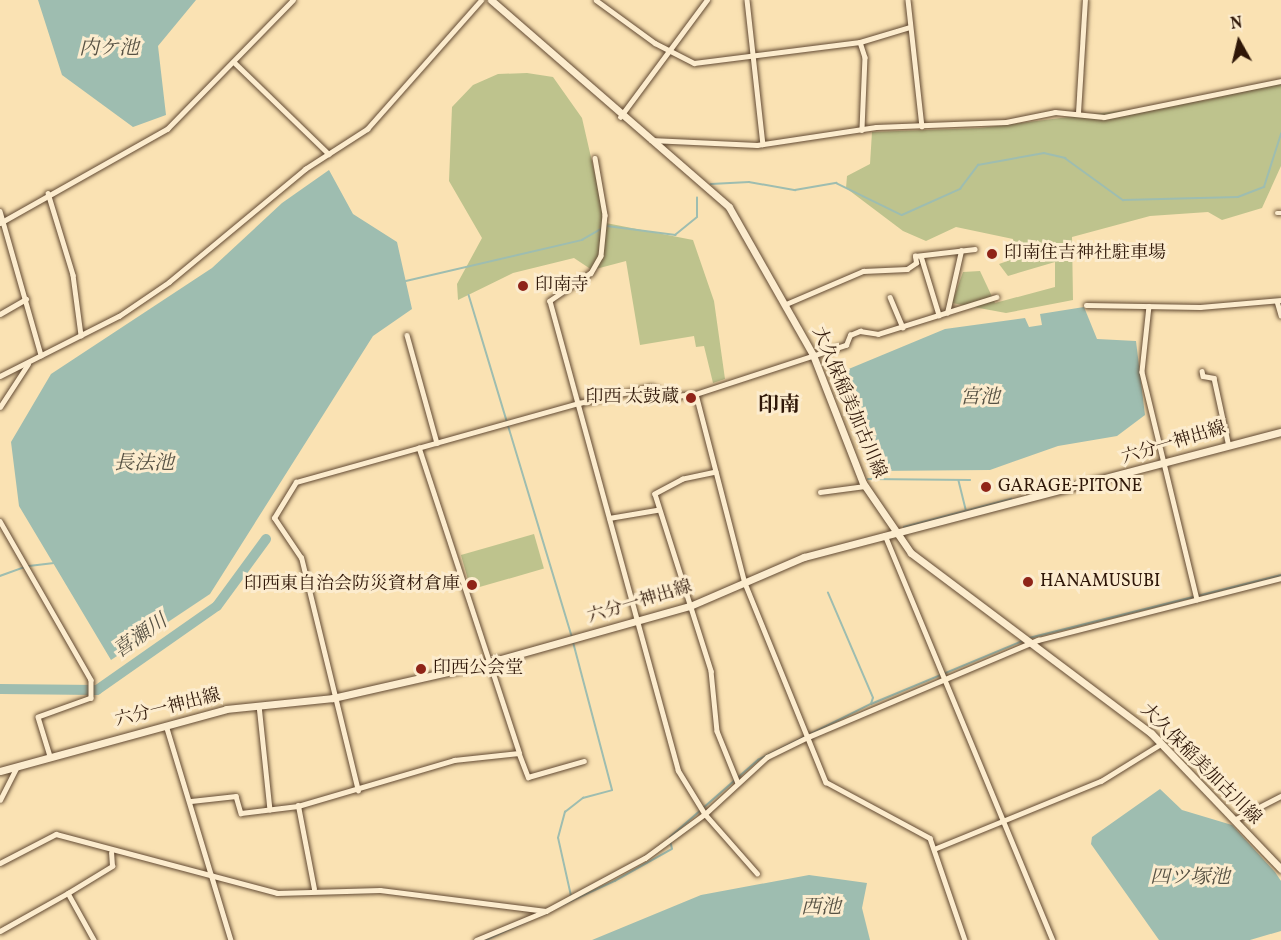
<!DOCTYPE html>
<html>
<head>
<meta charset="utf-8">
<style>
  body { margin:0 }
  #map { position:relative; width:1281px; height:940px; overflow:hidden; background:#fae2b3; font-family:Vollkorn,"Noto Serif JP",serif }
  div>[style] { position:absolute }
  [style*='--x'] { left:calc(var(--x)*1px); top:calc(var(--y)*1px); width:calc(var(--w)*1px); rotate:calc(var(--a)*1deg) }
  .green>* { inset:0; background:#bec38d; transform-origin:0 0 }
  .water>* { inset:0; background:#9ebdb0 }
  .stream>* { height:1.5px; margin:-0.75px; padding:0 0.75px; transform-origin:0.75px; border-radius:0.75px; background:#9ebdb0 }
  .river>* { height:10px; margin:-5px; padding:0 5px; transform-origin:5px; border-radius:5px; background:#9ebdb0 }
  .roads { filter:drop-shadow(0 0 2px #624a33) drop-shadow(0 0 2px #624a33) }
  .street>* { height:4.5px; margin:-2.25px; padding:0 2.25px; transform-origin:2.25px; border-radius:2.25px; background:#fcecce }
  .secondary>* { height:7px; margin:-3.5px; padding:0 3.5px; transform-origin:3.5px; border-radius:3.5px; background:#fcecce }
  .dots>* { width:16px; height:16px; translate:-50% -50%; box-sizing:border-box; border:3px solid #fcecce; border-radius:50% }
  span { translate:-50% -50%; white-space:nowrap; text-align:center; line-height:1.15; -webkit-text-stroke:6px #fcecce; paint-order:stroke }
  .poi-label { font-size:18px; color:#2f1708 }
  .left { translate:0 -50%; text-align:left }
  .right { translate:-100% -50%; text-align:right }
  .street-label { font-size:18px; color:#2f1708 }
  .water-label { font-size:20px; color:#565143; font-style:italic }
  .quarter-label { font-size:21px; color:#2f1708; font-weight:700 }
  .north { position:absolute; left:1209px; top:12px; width:60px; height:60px; -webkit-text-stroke:4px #fcecce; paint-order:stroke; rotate:352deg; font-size:16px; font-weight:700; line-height:24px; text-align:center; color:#2f1708 }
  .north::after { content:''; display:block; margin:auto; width:21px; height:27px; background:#2f1708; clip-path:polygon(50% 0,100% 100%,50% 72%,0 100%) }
</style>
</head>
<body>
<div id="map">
  <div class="green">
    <div style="clip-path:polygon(527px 73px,553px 77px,582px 118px,606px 223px,693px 240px,714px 301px,725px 379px,713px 383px,704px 346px,696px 347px,694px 336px,640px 345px,626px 261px,592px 270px,574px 258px,513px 273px,458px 300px,457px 284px,482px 238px,449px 181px,452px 107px,473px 85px,498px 74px)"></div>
    <div style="clip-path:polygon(1281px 81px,1281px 166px,1262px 208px,1222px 220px,1208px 212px,1150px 216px,1072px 237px,1073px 300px,1006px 313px,952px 303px,963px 272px,980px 271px,995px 303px,1055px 287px,1055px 262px,1008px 276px,999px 264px,1016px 258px,1013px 239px,956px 227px,926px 241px,903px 231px,846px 188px,847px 176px,870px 164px,872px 132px,980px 128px,1207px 100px)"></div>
    <div style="left:534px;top:534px;width:36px;height:76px;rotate:74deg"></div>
  </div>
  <div class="water">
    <div style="clip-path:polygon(38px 0,196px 0,158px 46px,166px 115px,133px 127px,62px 75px)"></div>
    <div style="clip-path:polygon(329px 170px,353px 214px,397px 242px,412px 309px,373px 336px,210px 594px,111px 660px,19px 506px,11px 442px,51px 374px,212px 268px,282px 203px)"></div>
    <div style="clip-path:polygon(1084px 307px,1097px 339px,1136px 341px,1145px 415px,1117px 436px,1058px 446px,990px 470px,875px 471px,839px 373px,945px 329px,1025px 318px,1029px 327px,1042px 325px,1040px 314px)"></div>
    <div style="clip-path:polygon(1160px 789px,1182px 810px,1232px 825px,1275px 872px,1281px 881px,1281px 931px,1250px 940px,1159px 940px,1091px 844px,1092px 837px)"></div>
    <div style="clip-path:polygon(809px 875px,867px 883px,862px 908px,870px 940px,592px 940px,701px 895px)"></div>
  </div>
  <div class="stream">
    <div style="--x:711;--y:184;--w:38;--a:-3"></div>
    <div style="--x:749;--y:182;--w:47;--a:9.9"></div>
    <div style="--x:795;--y:190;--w:42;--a:-9.7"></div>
    <div style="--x:836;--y:183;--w:73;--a:25.9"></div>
    <div style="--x:902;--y:215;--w:64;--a:-24.1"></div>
    <div style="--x:960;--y:189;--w:30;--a:-53"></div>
    <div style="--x:978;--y:165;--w:67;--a:-10.3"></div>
    <div style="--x:1044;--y:153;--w:22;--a:13"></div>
    <div style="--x:1065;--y:158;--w:72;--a:35.9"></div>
    <div style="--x:1123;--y:200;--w:115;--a:-1.5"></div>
    <div style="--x:1238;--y:197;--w:28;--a:-21"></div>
    <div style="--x:1264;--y:187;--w:56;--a:-72.2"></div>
    <div style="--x:607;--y:226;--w:69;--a:7.5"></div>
    <div style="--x:675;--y:235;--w:28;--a:-39"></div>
    <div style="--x:697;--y:217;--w:19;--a:-90"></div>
    <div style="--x:406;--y:281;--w:181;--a:-13.1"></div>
    <div style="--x:582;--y:240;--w:24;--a:-30"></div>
    <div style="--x:469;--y:295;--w:357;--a:73.2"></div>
    <div style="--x:868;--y:479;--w:102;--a:0.6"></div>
    <div style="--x:959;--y:481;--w:29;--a:76"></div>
    <div style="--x:904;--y:527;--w:111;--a:-14.7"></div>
    <div style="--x:29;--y:566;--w:25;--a:-7"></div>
    <div style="--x:0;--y:576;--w:27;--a:-20"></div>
    <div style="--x:1029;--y:638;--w:260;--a:-14"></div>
    <div style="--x:871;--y:704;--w:164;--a:-22.6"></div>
    <div style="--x:670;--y:837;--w:117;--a:-41.2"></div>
    <div style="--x:758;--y:760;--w:126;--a:-26.4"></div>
    <div style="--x:871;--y:704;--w:6;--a:-72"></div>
    <div style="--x:873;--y:698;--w:114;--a:-113.2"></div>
    <div style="--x:571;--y:896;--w:59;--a:-102.6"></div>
    <div style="--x:558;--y:838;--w:27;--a:-75"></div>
    <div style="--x:565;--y:812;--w:23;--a:-38"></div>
    <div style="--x:583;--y:798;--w:30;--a:-15"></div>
    <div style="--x:612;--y:790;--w:153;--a:-104.8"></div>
    <div style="--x:486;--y:940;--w:142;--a:-24.6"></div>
    <div style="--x:615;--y:881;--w:65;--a:-29.3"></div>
    <div style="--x:672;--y:849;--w:8;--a:-104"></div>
  </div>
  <div class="river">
    <div style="--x:0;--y:689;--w:97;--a:0.6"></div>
    <div style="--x:97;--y:690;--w:146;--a:-35"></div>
    <div style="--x:217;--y:606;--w:83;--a:-53.8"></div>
  </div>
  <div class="roads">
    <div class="street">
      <div style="--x:596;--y:0;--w:73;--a:36.1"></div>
      <div style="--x:655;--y:43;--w:44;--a:27.1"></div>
      <div style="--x:694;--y:63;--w:167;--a:-7.2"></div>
      <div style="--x:860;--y:42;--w:16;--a:72"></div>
      <div style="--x:865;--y:57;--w:73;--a:92.4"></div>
      <div style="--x:747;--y:0;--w:145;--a:83.7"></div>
      <div style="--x:908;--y:0;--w:127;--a:83.7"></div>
      <div style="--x:860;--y:42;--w:52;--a:-16.7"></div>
      <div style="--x:234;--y:62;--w:132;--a:44.1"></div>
      <div style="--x:1078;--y:113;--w:113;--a:-86.5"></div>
      <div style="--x:620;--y:117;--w:146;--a:-53.4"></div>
      <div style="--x:651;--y:140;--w:106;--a:2.7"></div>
      <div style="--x:757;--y:145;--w:120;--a:-8.6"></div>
      <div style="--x:876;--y:127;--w:130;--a:-2.2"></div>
      <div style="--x:1006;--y:122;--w:50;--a:-11.5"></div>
      <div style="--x:1055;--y:112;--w:49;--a:5.8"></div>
      <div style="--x:1104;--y:117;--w:181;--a:-11.5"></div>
      <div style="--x:595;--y:158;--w:58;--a:80"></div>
      <div style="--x:605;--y:215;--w:41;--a:95.6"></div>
      <div style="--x:601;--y:256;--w:20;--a:120"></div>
      <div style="--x:591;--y:273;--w:50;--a:145.7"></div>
      <div style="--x:550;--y:301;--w:486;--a:74.7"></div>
      <div style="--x:678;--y:770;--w:52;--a:58.5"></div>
      <div style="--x:705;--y:814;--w:79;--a:48.6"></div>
      <div style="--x:48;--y:193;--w:86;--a:73"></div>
      <div style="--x:73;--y:275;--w:61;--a:82.4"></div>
      <div style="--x:0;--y:211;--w:150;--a:74.1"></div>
      <div style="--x:1277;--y:213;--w:4;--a:0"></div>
      <div style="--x:0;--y:223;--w:192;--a:-29.4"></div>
      <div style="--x:167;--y:129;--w:180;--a:-45.7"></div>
      <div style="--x:921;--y:256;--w:62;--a:73"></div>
      <div style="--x:890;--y:297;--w:33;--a:67"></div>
      <div style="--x:1277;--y:301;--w:15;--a:74"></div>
      <div style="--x:786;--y:304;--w:84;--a:-23.2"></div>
      <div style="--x:863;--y:271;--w:44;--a:-2.6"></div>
      <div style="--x:907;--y:269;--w:11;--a:-34"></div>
      <div style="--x:916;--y:263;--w:7;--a:-98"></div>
      <div style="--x:915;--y:256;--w:60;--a:-6.7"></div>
      <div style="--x:1086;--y:305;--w:114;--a:1"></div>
      <div style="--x:1200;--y:307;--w:81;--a:-4.9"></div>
      <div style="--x:1149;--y:306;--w:66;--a:96.1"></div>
      <div style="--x:1142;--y:372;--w:234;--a:76.4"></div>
      <div style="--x:947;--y:313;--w:64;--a:-77.3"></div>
      <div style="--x:0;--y:314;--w:30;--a:-30"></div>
      <div style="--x:407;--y:335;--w:112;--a:74.5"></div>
      <div style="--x:1202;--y:371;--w:5;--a:79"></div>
      <div style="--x:1203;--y:376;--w:11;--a:10"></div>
      <div style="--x:1214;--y:378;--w:66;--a:77.7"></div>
      <div style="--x:0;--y:376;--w:133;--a:-26.8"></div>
      <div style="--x:119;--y:316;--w:60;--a:-34.2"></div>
      <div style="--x:169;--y:282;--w:177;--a:-39.7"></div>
      <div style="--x:305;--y:169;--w:74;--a:-32.8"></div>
      <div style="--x:367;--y:129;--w:172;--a:-48.5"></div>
      <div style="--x:696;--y:394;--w:195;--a:75.5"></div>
      <div style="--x:745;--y:583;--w:215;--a:67.9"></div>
      <div style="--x:826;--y:782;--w:118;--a:28.3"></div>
      <div style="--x:930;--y:838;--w:108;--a:71.1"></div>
      <div style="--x:0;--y:407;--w:51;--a:-56.9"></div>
      <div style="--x:716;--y:472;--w:34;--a:168"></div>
      <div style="--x:683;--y:479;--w:32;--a:152"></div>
      <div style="--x:655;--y:494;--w:186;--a:72.4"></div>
      <div style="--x:711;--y:671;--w:60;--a:84.3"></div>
      <div style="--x:717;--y:731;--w:56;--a:68"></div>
      <div style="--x:820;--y:492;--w:45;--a:-7.6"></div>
      <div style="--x:609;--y:518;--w:49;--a:-9.5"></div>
      <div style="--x:0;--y:521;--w:183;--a:60.2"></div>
      <div style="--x:91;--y:680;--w:18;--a:90"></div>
      <div style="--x:91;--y:698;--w:56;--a:160.3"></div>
      <div style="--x:38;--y:717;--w:41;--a:72.9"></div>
      <div style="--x:885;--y:535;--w:438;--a:67.5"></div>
      <div style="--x:259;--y:705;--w:105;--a:84"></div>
      <div style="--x:166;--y:725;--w:225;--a:73.2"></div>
      <div style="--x:519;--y:753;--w:26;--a:69"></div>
      <div style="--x:528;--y:777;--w:58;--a:-15.9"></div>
      <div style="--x:358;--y:791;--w:240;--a:-103.7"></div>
      <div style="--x:301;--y:558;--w:48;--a:-124"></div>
      <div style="--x:274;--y:518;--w:42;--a:-58.6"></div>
      <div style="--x:296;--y:482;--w:294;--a:-15.6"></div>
      <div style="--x:579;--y:403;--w:74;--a:-12.5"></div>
      <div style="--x:651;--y:387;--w:25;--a:21"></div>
      <div style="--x:674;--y:396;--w:22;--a:-5"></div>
      <div style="--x:696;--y:394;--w:158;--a:-18.1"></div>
      <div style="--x:846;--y:345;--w:11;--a:-68"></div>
      <div style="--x:850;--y:335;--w:11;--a:-22"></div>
      <div style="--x:860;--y:331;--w:18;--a:9"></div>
      <div style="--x:878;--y:334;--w:124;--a:-17.4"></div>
      <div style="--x:0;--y:800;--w:37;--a:-63"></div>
      <div style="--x:191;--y:801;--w:45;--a:-6.3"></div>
      <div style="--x:236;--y:796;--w:18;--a:74"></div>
      <div style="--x:241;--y:813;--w:57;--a:-7"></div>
      <div style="--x:1234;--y:820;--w:53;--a:-27.1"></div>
      <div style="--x:934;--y:849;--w:180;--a:-22.2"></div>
      <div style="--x:1101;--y:781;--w:70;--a:-31.7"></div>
      <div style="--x:0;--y:863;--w:63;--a:-27.4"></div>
      <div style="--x:56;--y:834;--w:229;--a:14.9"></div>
      <div style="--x:277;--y:893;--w:103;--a:-1.7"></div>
      <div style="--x:380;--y:890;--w:167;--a:7.2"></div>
      <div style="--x:314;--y:889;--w:85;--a:-100.9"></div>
      <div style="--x:298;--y:806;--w:163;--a:-16.4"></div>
      <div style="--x:454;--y:760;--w:65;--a:-6.1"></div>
      <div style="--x:519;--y:753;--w:321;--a:-108.2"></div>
      <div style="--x:68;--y:893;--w:52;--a:-31.5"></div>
      <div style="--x:112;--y:866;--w:13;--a:-94"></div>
      <div style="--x:0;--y:931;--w:78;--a:-29.2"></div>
      <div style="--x:68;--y:893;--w:54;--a:61"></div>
      <div style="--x:476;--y:940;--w:76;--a:-22.5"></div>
      <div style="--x:546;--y:911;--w:112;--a:-28.2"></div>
      <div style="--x:645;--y:858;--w:74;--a:-36.3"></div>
      <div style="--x:705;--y:814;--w:84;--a:-42.6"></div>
      <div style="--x:767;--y:757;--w:46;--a:-26"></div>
      <div style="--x:808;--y:737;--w:250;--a:-22.9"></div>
      <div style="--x:1038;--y:640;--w:251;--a:-14.3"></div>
    </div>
    <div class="secondary">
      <div style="--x:491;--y:0;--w:315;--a:41"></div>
      <div style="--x:729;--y:207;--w:170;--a:60.4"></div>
      <div style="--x:813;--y:355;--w:137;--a:68.7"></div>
      <div style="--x:863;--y:483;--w:85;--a:55.6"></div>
      <div style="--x:911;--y:553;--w:300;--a:36.9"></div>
      <div style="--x:1151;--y:733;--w:188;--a:46.3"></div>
      <div style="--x:0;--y:771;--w:234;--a:-15.3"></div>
      <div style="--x:226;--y:709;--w:108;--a:-5.9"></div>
      <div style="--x:333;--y:698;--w:158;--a:-12.8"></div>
      <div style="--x:487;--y:663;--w:211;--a:-15.7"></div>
      <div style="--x:690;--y:606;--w:124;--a:-23.3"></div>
      <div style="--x:804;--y:557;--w:493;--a:-14.7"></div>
    </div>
  </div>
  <div class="dots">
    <div style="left:992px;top:254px;background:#8f2418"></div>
    <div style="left:523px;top:286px;background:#8f2418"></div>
    <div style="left:691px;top:398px;background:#8f2418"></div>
    <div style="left:986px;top:487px;background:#8f2418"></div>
    <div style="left:1028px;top:582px;background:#8f2418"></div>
    <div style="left:472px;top:585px;background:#8f2418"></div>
    <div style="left:421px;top:669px;background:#8f2418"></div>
  </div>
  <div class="poi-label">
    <span class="left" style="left:1004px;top:254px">印南住吉神社駐車場</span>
    <span class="left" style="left:535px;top:286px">印南寺</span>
    <span class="right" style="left:679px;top:398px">印西 太鼓蔵</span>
    <span class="left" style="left:998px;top:487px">GARAGE-PITONE</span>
    <span class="left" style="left:1040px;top:582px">HANAMUSUBI</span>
    <span class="right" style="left:460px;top:585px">印西東自治会防災資材倉庫</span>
    <span class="left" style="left:433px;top:669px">印西公会堂</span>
  </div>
  <div class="street-label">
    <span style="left:848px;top:403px;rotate:67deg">大久保稲美加古川線</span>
    <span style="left:1174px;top:444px;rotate:-17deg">六分一神出線</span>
    <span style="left:640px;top:603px;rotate:-17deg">六分一神出線</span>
    <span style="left:168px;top:709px;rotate:-14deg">六分一神出線</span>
    <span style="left:1200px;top:765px;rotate:45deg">大久保稲美加古川線</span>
  </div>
  <div class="water-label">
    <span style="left:109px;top:49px">内ケ池</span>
    <span style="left:980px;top:398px">宮池</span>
    <span style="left:144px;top:464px">長法池</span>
    <span style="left:141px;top:637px;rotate:-35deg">喜瀬川</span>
    <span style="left:1190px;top:878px">四ツ塚池</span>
    <span style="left:821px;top:908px">西池</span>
  </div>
  <div class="quarter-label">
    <span style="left:779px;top:406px">印南</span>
  </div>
  <div class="north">N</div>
</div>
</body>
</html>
